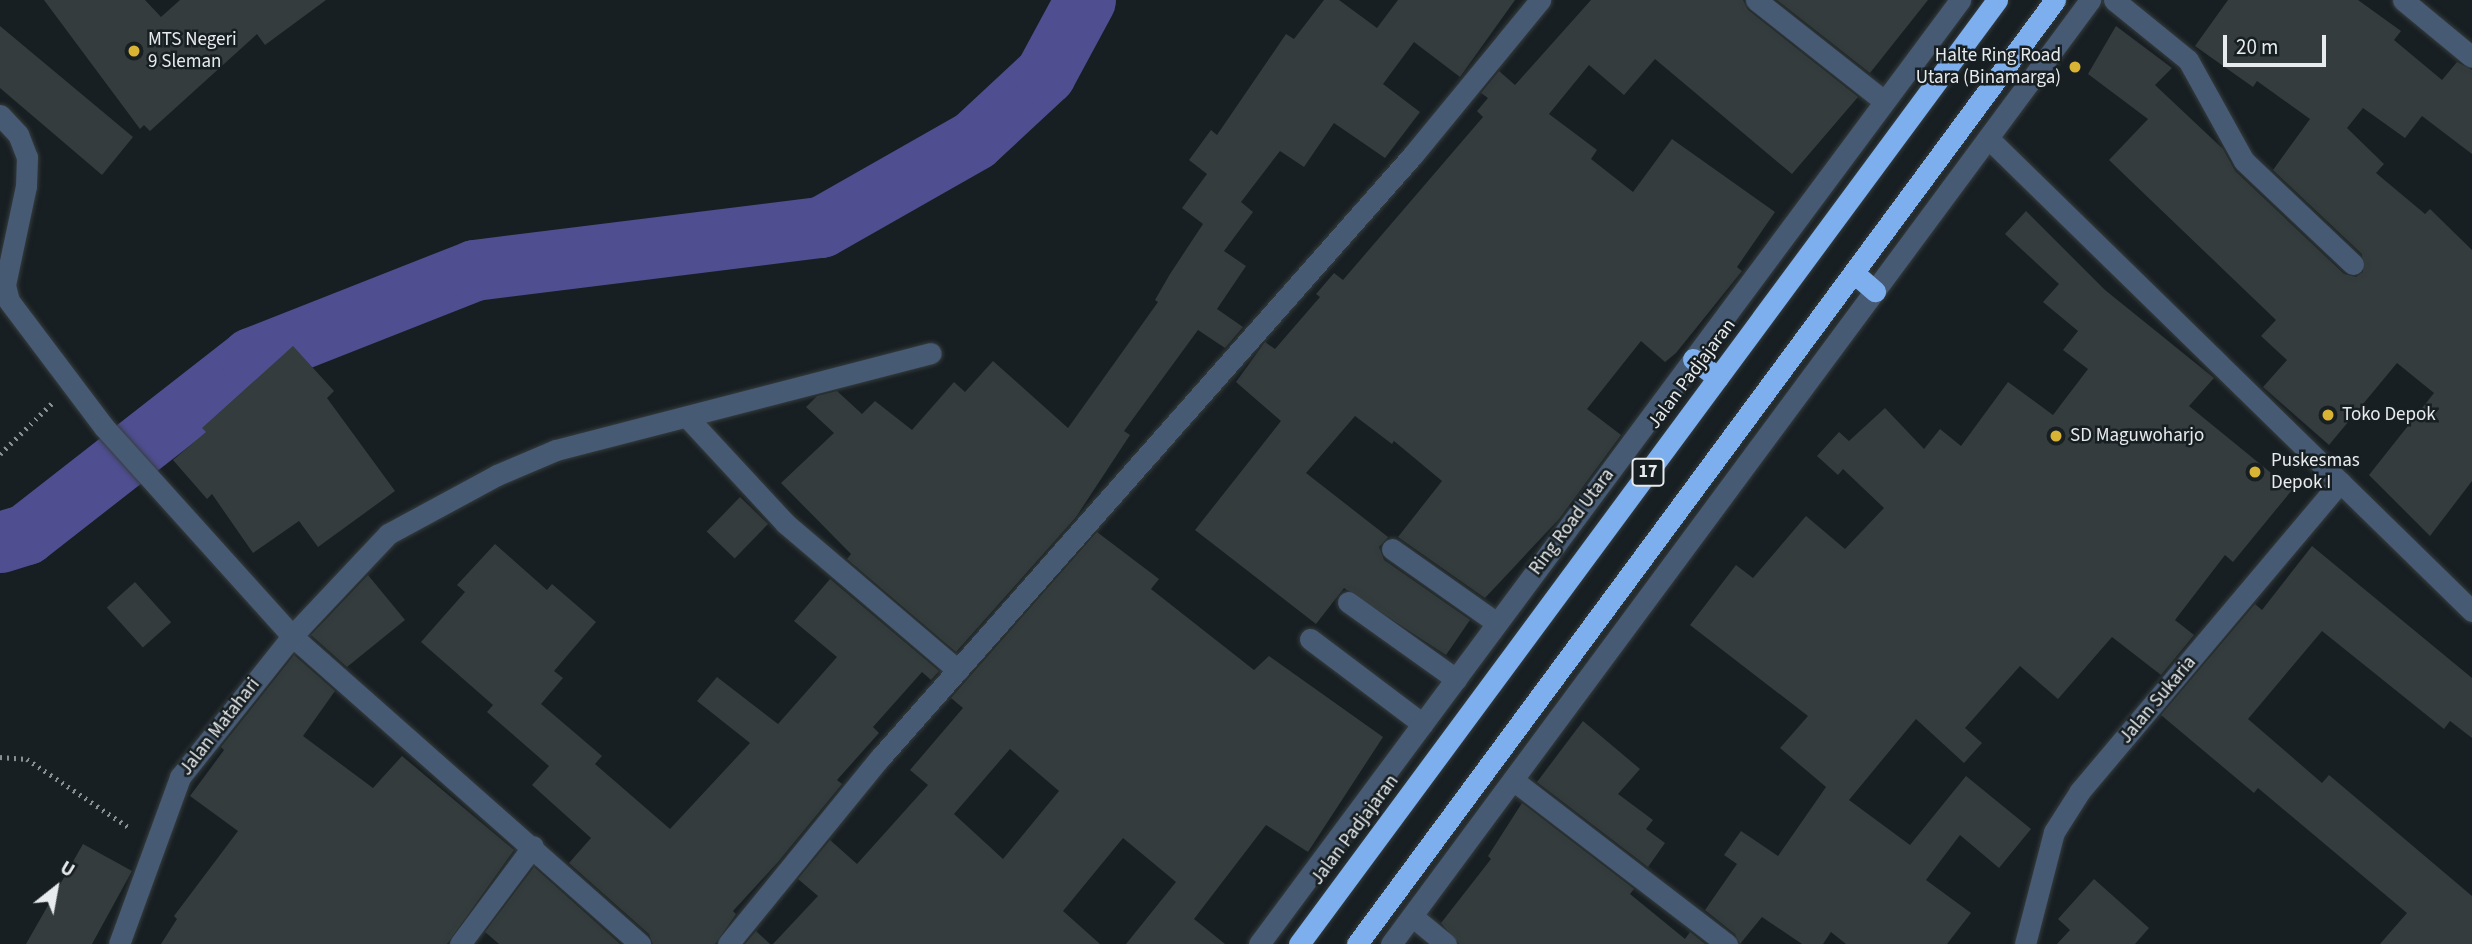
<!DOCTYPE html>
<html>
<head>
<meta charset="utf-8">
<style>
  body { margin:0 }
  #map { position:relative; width:2472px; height:944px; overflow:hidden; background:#181f22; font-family:"Source Sans 3",sans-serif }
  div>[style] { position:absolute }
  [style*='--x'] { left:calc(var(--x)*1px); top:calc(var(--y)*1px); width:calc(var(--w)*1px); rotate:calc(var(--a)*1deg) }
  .river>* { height:61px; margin:-30.5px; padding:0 30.5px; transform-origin:30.5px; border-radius:30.5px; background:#4f4e91 }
  .building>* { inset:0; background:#343c3d; transform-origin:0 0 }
  .path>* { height:4.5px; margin-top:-2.25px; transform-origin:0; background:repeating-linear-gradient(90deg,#898f91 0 2px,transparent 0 7px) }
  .roads { filter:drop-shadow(0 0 2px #353c3e) drop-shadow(0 0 2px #353c3e) }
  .minor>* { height:21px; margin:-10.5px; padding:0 10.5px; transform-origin:10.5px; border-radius:10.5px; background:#475a74 }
  .highway>* { height:21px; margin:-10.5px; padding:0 10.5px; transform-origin:10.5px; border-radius:10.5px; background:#7dafef }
  .dots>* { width:19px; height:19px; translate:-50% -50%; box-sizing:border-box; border:4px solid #181f22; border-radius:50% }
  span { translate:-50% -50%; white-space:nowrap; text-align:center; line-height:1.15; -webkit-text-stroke:5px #181f22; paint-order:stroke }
  .shield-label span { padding:2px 5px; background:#181f22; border:2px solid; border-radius:5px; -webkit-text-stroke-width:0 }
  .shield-label { font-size:18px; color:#e7ebed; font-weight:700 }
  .poi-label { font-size:19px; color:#e7ebed }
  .left { translate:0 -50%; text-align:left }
  .right { translate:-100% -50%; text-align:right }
  .street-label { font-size:19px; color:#e7ebed }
  .north { position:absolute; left:21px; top:853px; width:70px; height:70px; -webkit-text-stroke:5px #181f22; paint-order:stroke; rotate:31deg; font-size:19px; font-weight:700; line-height:28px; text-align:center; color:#e7ebed }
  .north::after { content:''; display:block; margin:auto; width:24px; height:32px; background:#e7ebed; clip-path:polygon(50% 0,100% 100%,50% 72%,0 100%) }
  .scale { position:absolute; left:2223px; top:35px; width:103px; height:32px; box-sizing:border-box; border:4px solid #e7ebed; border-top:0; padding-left:9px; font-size:21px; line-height:24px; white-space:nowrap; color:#e7ebed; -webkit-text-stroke:5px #181f22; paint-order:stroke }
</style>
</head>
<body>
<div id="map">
  <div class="river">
    <div style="--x:0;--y:542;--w:27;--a:-17"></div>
    <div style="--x:26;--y:534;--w:286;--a:-38"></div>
    <div style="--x:251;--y:358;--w:240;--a:-21.5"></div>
    <div style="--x:474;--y:270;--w:350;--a:-7.1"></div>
    <div style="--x:821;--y:227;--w:176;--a:-29.6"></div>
    <div style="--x:974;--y:140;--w:97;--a:-42.9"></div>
    <div style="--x:1045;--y:74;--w:84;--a:-61.6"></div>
  </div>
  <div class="building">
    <div style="clip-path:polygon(44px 0,145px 0,161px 17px,180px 0,326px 0,265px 45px,257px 34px,150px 131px,144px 125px,140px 129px)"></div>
    <div style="clip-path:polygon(1324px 0,1339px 0,1377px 28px,1398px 0,1515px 0,1460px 77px,1414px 42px,1383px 84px,1420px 112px,1385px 158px,1334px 123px,1304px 167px,1280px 151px,1241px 202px,1253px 212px,1224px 251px,1246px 266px,1217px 309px,1243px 327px,1225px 348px,1198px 330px,1124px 431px,1130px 435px,1076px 517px,956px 652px,847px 559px,851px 554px,781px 483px,834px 433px,806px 407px,817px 396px,837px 391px,862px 414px,875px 401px,912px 430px,954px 382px,965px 392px,993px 361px,1068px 428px,1158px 302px,1155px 300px,1170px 274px,1203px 224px,1182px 208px,1207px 174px,1189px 160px,1211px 130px,1217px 135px,1286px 34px,1294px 39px)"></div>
    <div style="clip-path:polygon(1591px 0,1743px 0,1748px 10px,1858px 97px,1792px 174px,1655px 59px,1624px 95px,1589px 65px,1549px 114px,1597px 150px,1591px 159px,1633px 192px,1672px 139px,1775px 212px,1737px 267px,1742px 271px,1676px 353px,1665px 362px,1641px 341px,1587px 409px,1621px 435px,1559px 519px,1485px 598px,1398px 537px,1442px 481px,1394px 441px,1392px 444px,1355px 416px,1306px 473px,1388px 537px,1379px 547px,1384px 560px,1470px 620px,1446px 655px,1344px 588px,1316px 624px,1195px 530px,1281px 421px,1236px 382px,1265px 342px,1275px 349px,1320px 297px,1316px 294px,1334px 273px,1343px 280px,1483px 117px,1477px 111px,1488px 98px,1481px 93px,1499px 71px,1515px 85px)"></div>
    <div style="clip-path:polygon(1777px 0,1928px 0,1870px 73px)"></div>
    <div style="clip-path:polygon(2228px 0,2358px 0,2401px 31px,2394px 40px,2442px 80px,2457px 62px,2472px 70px,2472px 154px,2422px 116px,2405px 138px,2363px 108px,2347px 128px,2384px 164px,2376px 173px,2425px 214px,2430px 209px,2472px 250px,2472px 481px,2430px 536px,2369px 475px,2434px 393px,2397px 363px,2329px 445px,2263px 387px,2287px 360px,2261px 336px,2276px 320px,2109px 160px,2148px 119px,2088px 74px,2116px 26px,2172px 68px,2155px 85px,2223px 149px,2235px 171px,2344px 274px,2356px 277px,2363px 272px,2362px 254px,2273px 170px,2310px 119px,2257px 81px,2253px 87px,2195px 46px)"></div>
    <div style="clip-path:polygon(0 26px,133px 137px,102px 175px,0 88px)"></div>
    <div style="clip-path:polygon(2026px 211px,2105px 290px,2214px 378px,2189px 406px,2292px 490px,2233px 562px,2225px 555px,2175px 620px,2194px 635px,2161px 675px,2112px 637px,2058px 699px,2020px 666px,1965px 728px,1982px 743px,1964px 763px,1916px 719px,1849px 800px,1910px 845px,1966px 776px,2031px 829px,1999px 868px,1960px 835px,1926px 880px,1971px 913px,1947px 944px,1846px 944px,1831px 932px,1823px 944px,1802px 944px,1762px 917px,1740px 944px,1735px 934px,1705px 910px,1737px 864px,1724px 855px,1741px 831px,1778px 856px,1826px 787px,1780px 748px,1808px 716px,1690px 625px,1736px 565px,1753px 578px,1806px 516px,1845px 549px,1884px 508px,1843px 469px,1838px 475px,1817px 456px,1839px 432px,1849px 441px,1885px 408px,1924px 449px,1940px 429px,1961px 446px,2008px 382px,2053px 415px,2088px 369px,2063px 350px,2078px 331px,2043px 302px,2059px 284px,2005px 234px)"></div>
    <div style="clip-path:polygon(293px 346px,334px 391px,327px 398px,395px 491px,318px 547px,299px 521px,253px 553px,212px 494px,207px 499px,173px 460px,206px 432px,202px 428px)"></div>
    <div style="left:740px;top:497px;width:39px;height:48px;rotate:44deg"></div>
    <div style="clip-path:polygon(evenodd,1097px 532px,1159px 579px,1151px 589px,1254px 670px,1269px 656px,1383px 737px,1308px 852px,1266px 825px,1194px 919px,1225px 944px,1126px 944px,1176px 882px,1123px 838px,1063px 911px,1100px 944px,773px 944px,818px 896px,798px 879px,830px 840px,857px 864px,928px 785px,910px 770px,963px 708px,951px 698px,1097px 532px,1010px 749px,1059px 791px,1003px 859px,954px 814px,1010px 749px)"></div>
    <div style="clip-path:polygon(495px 544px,547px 590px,552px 584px,596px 622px,554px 671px,563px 678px,541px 704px,602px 756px,595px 764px,670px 829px,750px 743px,697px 701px,717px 677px,778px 724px,837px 657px,794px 621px,830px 579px,939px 671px,931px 680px,922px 672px,873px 727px,879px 733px,837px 780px,842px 784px,778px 862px,733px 911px,736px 914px,715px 944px,653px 944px,649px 934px,569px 863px,591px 838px,532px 785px,549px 766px,487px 712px,493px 705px,421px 642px,465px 592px,457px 585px)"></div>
    <div style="clip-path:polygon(2312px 546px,2472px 678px,2472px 738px,2450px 721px,2444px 729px,2322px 631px,2248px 719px,2322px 783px,2329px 775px,2472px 896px,2472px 944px,2380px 944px,2407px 913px,2258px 788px,2254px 793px,2161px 715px,2255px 604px,2262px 610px)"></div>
    <div style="clip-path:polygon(368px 575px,405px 620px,347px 667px,311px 635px)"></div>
    <div style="left:135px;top:582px;width:54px;height:38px;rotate:48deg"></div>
    <div style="clip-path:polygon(294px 655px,335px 691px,303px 736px,373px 788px,402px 756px,514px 850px,447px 944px,161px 944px,177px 919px,174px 916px,238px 831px,190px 796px,224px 750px,221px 747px)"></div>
    <div style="clip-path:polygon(1583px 721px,1640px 769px,1618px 794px,1653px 820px,1646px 829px,1665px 843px,1648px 867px,1537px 782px)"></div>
    <div style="clip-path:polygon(1522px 803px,1634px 889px,1630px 894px,1685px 939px,1690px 932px,1705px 944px,1459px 944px,1441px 923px,1491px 859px,1488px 856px)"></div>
    <div style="clip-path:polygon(83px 844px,132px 871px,92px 944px,26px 944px)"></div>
    <div style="clip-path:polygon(534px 867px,620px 944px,499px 944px,485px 932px)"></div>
    <div style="clip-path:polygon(2094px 879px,2149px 928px,2135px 944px,2057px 944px,2070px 930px,2058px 919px)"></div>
    <div style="clip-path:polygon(756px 931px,770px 944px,745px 944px)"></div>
  </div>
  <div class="path">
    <div style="--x:0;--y:454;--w:73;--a:-44.4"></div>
    <div style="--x:0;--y:757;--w:27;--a:4"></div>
    <div style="--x:27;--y:759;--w:125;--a:33.9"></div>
  </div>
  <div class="roads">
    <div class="minor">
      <div style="--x:1756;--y:0;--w:163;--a:38.3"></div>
      <div style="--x:2114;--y:0;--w:95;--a:39"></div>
      <div style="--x:2188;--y:60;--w:115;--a:61"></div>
      <div style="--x:2244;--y:161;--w:150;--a:43.4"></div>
      <div style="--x:2403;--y:0;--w:89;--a:39.6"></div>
      <div style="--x:0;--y:115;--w:26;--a:47"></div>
      <div style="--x:18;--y:134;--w:25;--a:69"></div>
      <div style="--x:27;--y:157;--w:29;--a:92"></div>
      <div style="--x:26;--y:186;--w:101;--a:102"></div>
      <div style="--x:5;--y:285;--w:16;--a:76"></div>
      <div style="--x:9;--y:301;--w:158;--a:53"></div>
      <div style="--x:104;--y:427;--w:281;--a:48"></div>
      <div style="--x:292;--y:636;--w:465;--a:41.5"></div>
      <div style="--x:1988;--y:138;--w:677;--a:44.34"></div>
      <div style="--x:687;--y:417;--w:144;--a:47.2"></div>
      <div style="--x:785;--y:523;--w:227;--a:40.4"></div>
      <div style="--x:1392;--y:549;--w:128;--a:35.2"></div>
      <div style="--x:1348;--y:602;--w:133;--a:35.5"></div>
      <div style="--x:1310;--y:639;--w:141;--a:37"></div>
      <div style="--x:1513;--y:780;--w:270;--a:37.5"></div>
      <div style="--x:1412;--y:916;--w:44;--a:39.5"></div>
      <div style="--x:119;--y:944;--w:178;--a:-69.9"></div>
      <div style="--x:180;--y:777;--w:180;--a:-51.5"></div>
      <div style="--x:292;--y:636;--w:140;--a:-46.7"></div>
      <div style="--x:388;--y:534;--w:124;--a:-28.4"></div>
      <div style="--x:497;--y:475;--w:64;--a:-23"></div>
      <div style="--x:556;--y:450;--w:387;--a:-14.5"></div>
      <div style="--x:460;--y:944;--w:122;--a:-53.3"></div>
      <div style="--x:728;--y:944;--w:239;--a:-50.8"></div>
      <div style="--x:879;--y:759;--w:805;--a:-48.53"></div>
      <div style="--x:1412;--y:156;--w:202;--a:-50.6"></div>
      <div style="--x:1259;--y:944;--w:1176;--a:-53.4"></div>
      <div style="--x:1391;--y:944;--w:1175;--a:-53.48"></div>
      <div style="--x:2025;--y:944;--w:116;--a:-75.5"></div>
      <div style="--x:2054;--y:832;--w:49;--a:-57.6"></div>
      <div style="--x:2080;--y:791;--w:404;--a:-49.9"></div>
    </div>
    <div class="highway">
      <div style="--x:1854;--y:273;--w:28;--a:41"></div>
      <div style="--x:1693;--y:359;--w:31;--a:37"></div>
      <div style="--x:1299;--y:944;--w:1174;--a:-53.52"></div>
      <div style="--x:1357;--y:944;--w:1174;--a:-53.52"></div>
    </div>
  </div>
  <div class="dots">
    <div style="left:134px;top:51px;background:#d9b334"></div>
    <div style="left:2075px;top:67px;background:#d9b334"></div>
    <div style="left:2328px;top:415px;background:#d9b334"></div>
    <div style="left:2056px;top:436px;background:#d9b334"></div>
    <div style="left:2255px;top:472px;background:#d9b334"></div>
  </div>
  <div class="shield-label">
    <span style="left:1648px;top:472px">17</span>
  </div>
  <div class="poi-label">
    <span class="left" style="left:148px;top:51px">MTS Negeri<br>9 Sleman</span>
    <span class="right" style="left:2061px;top:67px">Halte Ring Road<br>Utara (Binamarga)</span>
    <span class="left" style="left:2342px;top:415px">Toko Depok</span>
    <span class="left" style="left:2070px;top:436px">SD Maguwoharjo</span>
    <span class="left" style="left:2271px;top:472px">Puskesmas<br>Depok I</span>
  </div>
  <div class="street-label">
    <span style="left:1692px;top:374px;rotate:-53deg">Jalan Padjajaran</span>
    <span style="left:1572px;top:522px;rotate:-53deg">Ring Road Utara</span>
    <span style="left:2158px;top:700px;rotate:-50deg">Jalan Sukaria</span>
    <span style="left:220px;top:727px;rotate:-52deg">Jalan Matahari</span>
    <span style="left:1355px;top:830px;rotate:-53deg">Jalan Padjajaran</span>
  </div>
  <div class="north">U</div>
  <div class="scale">20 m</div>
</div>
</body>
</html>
